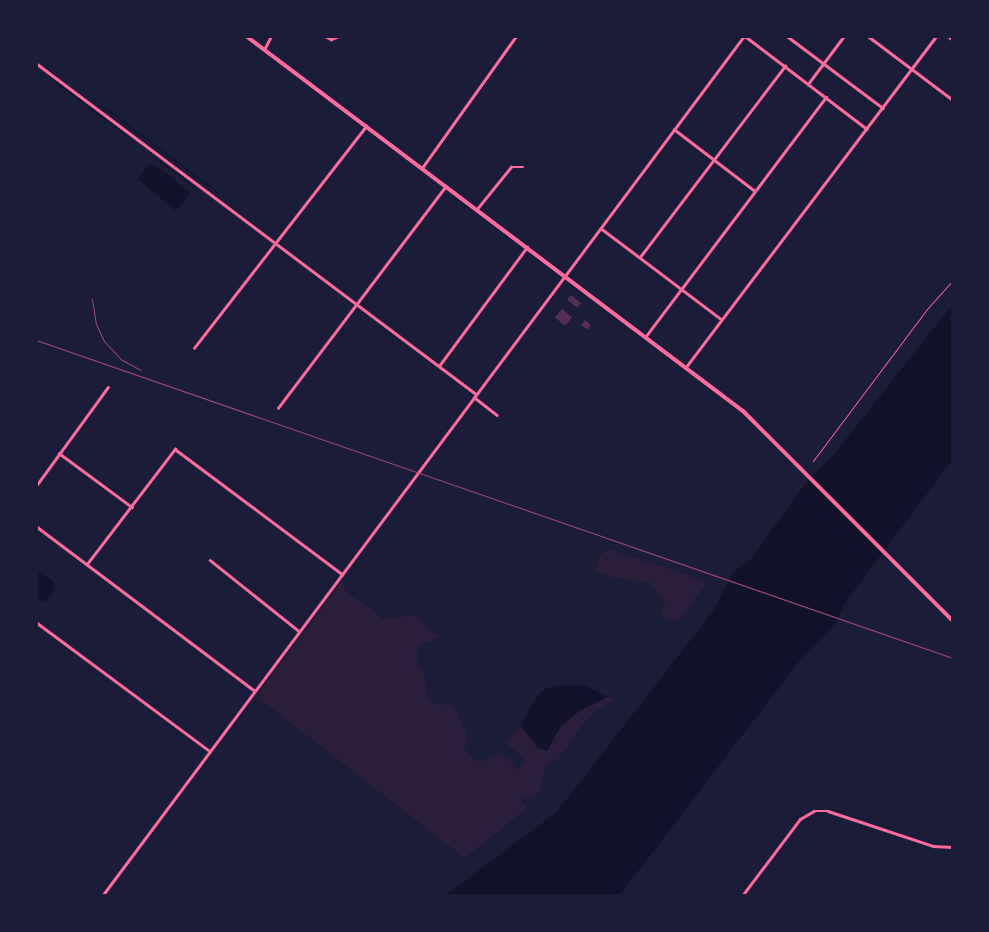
<!DOCTYPE html>
<html>
<head>
<meta charset="utf-8">
<style>
  body { margin:0 }
  #map { position:relative; width:989px; height:932px; overflow:hidden; background:#1b1b3a; font-family:"Exo 2",sans-serif }
  div>[style] { position:absolute }
  [style*='--x'] { left:calc(var(--x)*1px); top:calc(var(--y)*1px); width:calc(var(--w)*1px); rotate:calc(var(--a)*1deg) }
  .green>* { inset:0; background:#2a1e3b }
  .water>* { inset:0; background:#12122b }
  .stream>* { height:1px; margin:-0.5px; padding:0 0.5px; transform-origin:0.5px; border-radius:0.5px; background:#12122b }
  .building>* { inset:0; background:#542f53; transform-origin:0 0 }
  .path>* { height:1px; margin:-0.5px; padding:0 0.5px; transform-origin:0.5px; border-radius:0.5px; background:#ff6b9d }
  .minor>* { height:2.5px; margin:-1.25px; padding:0 1.25px; transform-origin:1.25px; border-radius:1.25px; background:#ff6b9d }
  .tertiary>* { height:3px; margin:-1.5px; padding:0 1.5px; transform-origin:1.5px; border-radius:1.5px; background:#ff6b9d }
  .secondary>* { height:4px; margin:-2px; padding:0 2px; transform-origin:2px; border-radius:2px; background:#ff6b9d }
  .rail>* { height:1px; margin:-0.5px; padding:0 0.5px; transform-origin:0.5px; border-radius:0.5px; background:#a44b75 }
  span { translate:-50% -50%; white-space:nowrap; text-align:center; line-height:1.15; -webkit-text-stroke:4.5px #1b1b3a; paint-order:stroke }
  .frame { position:absolute; inset:0; border:38px solid #1b1b3a; pointer-events:none }
</style>
</head>
<body>
<div id="map">
  <div class="green">
    <div style="clip-path:polygon(608px 549px,688px 575px,707px 583px,679px 620px,666px 620px,660px 612px,665px 608px,664px 601px,651px 583px,614px 578px,595px 571px,600px 555px)"></div>
    <div style="clip-path:polygon(342px 581px,346px 593px,370px 607px,382px 619px,415px 615px,430px 631px,440px 634px,430px 643px,422px 641px,417px 651px,417px 664px,424px 674px,426px 694px,431px 703px,454px 706px,467px 735px,464px 747px,470px 757px,481px 762px,498px 754px,510px 760px,517px 770px,526px 760px,506px 743px,521px 726px,538px 748px,547px 751px,561px 726px,578px 712px,607px 697px,612px 698px,612px 701px,593px 713px,582px 725px,559px 758px,546px 765px,540px 792px,532px 799px,525px 796px,521px 799px,527px 808px,465px 858px,256px 696px)"></div>
  </div>
  <div class="water">
    <div style="clip-path:polygon(149px 164px,160px 168px,190px 193px,179px 207px,174px 210px,138px 179px)"></div>
    <div style="clip-path:polygon(953px 304px,953px 459px,845px 603px,836px 624px,797px 664px,623px 891px,617px 896px,444px 896px,556px 813px,714px 610px,733px 572px,751px 559px,805px 484px,835px 453px)"></div>
    <div style="clip-path:polygon(36px 568px,54px 582px,53px 592px,47px 600px,36px 602px)"></div>
    <div style="clip-path:polygon(558px 685px,585px 685px,607px 697px,578px 712px,561px 726px,547px 751px,538px 748px,521px 726px,538px 695px,545px 689px)"></div>
  </div>
  <div class="stream">
    <div style="--x:55;--y:81;--w:91;--a:37.4"></div>
    <div style="--x:103;--y:106;--w:143;--a:37"></div>
    <div style="--x:160;--y:161;--w:42;--a:36.3"></div>
  </div>
  <div class="building">
    <div style="left:571px;top:295px;width:13px;height:6px;rotate:39deg"></div>
    <div style="left:562px;top:309px;width:13px;height:11px;rotate:39deg"></div>
    <div style="clip-path:polygon(585px 320px,591px 325px,588px 330px,581px 325px)"></div>
  </div>
  <div class="path">
    <div style="--x:813;--y:461;--w:190;--a:-53.1"></div>
    <div style="--x:927;--y:309;--w:39;--a:-48"></div>
  </div>
  <div class="minor">
    <div style="--x:325;--y:36;--w:7;--a:27"></div>
    <div style="--x:331;--y:39;--w:9;--a:-21"></div>
    <div style="--x:745;--y:36;--w:153;--a:37.3"></div>
    <div style="--x:787;--y:36;--w:120;--a:36.9"></div>
    <div style="--x:868;--y:36;--w:106;--a:37"></div>
    <div style="--x:948;--y:36;--w:6;--a:39"></div>
    <div style="--x:264;--y:50;--w:16;--a:-63"></div>
    <div style="--x:36;--y:63;--w:551;--a:36.95"></div>
    <div style="--x:808;--y:84;--w:60;--a:-53.1"></div>
    <div style="--x:674;--y:129;--w:102;--a:37.4"></div>
    <div style="--x:422;--y:168;--w:162;--a:-54.5"></div>
    <div style="--x:477;--y:209;--w:54;--a:-51"></div>
    <div style="--x:511;--y:167;--w:12;--a:0"></div>
    <div style="--x:602;--y:229;--w:149;--a:37.1"></div>
    <div style="--x:640;--y:257;--w:240;--a:-52.8"></div>
    <div style="--x:646;--y:336;--w:299;--a:-53"></div>
    <div style="--x:194;--y:348;--w:281;--a:-52.2"></div>
    <div style="--x:439;--y:366;--w:148;--a:-53.5"></div>
    <div style="--x:686;--y:367;--w:415;--a:-52.9"></div>
    <div style="--x:474;--y:397;--w:29;--a:38"></div>
    <div style="--x:278;--y:408;--w:278;--a:-52.9"></div>
    <div style="--x:59;--y:453;--w:91;--a:36.5"></div>
    <div style="--x:36;--y:486;--w:122;--a:-54"></div>
    <div style="--x:36;--y:526;--w:273;--a:37"></div>
    <div style="--x:210;--y:560;--w:114;--a:38.6"></div>
    <div style="--x:87;--y:564;--w:145;--a:-52.6"></div>
    <div style="--x:175;--y:449;--w:209;--a:36.8"></div>
    <div style="--x:36;--y:622;--w:217;--a:36.6"></div>
    <div style="--x:742;--y:896;--w:96;--a:-53"></div>
    <div style="--x:800;--y:819;--w:16;--a:-30"></div>
    <div style="--x:814;--y:811;--w:14;--a:0"></div>
    <div style="--x:828;--y:811;--w:111;--a:18.4"></div>
    <div style="--x:933;--y:846;--w:20;--a:3"></div>
  </div>
  <div class="tertiary">
    <div style="--x:102;--y:896;--w:1073;--a:-53.26"></div>
  </div>
  <div class="secondary">
    <div style="--x:246;--y:36;--w:624;--a:37.05"></div>
    <div style="--x:744;--y:412;--w:296;--a:45"></div>
  </div>
  <div class="rail">
    <div style="--x:92;--y:299;--w:25;--a:81"></div>
    <div style="--x:96;--y:324;--w:19;--a:65"></div>
    <div style="--x:104;--y:341;--w:26;--a:47"></div>
    <div style="--x:122;--y:360;--w:21;--a:28"></div>
    <div style="--x:36;--y:340;--w:971;--a:19.13"></div>
  </div>
  <div class="frame"></div>
</div>
</body>
</html>
